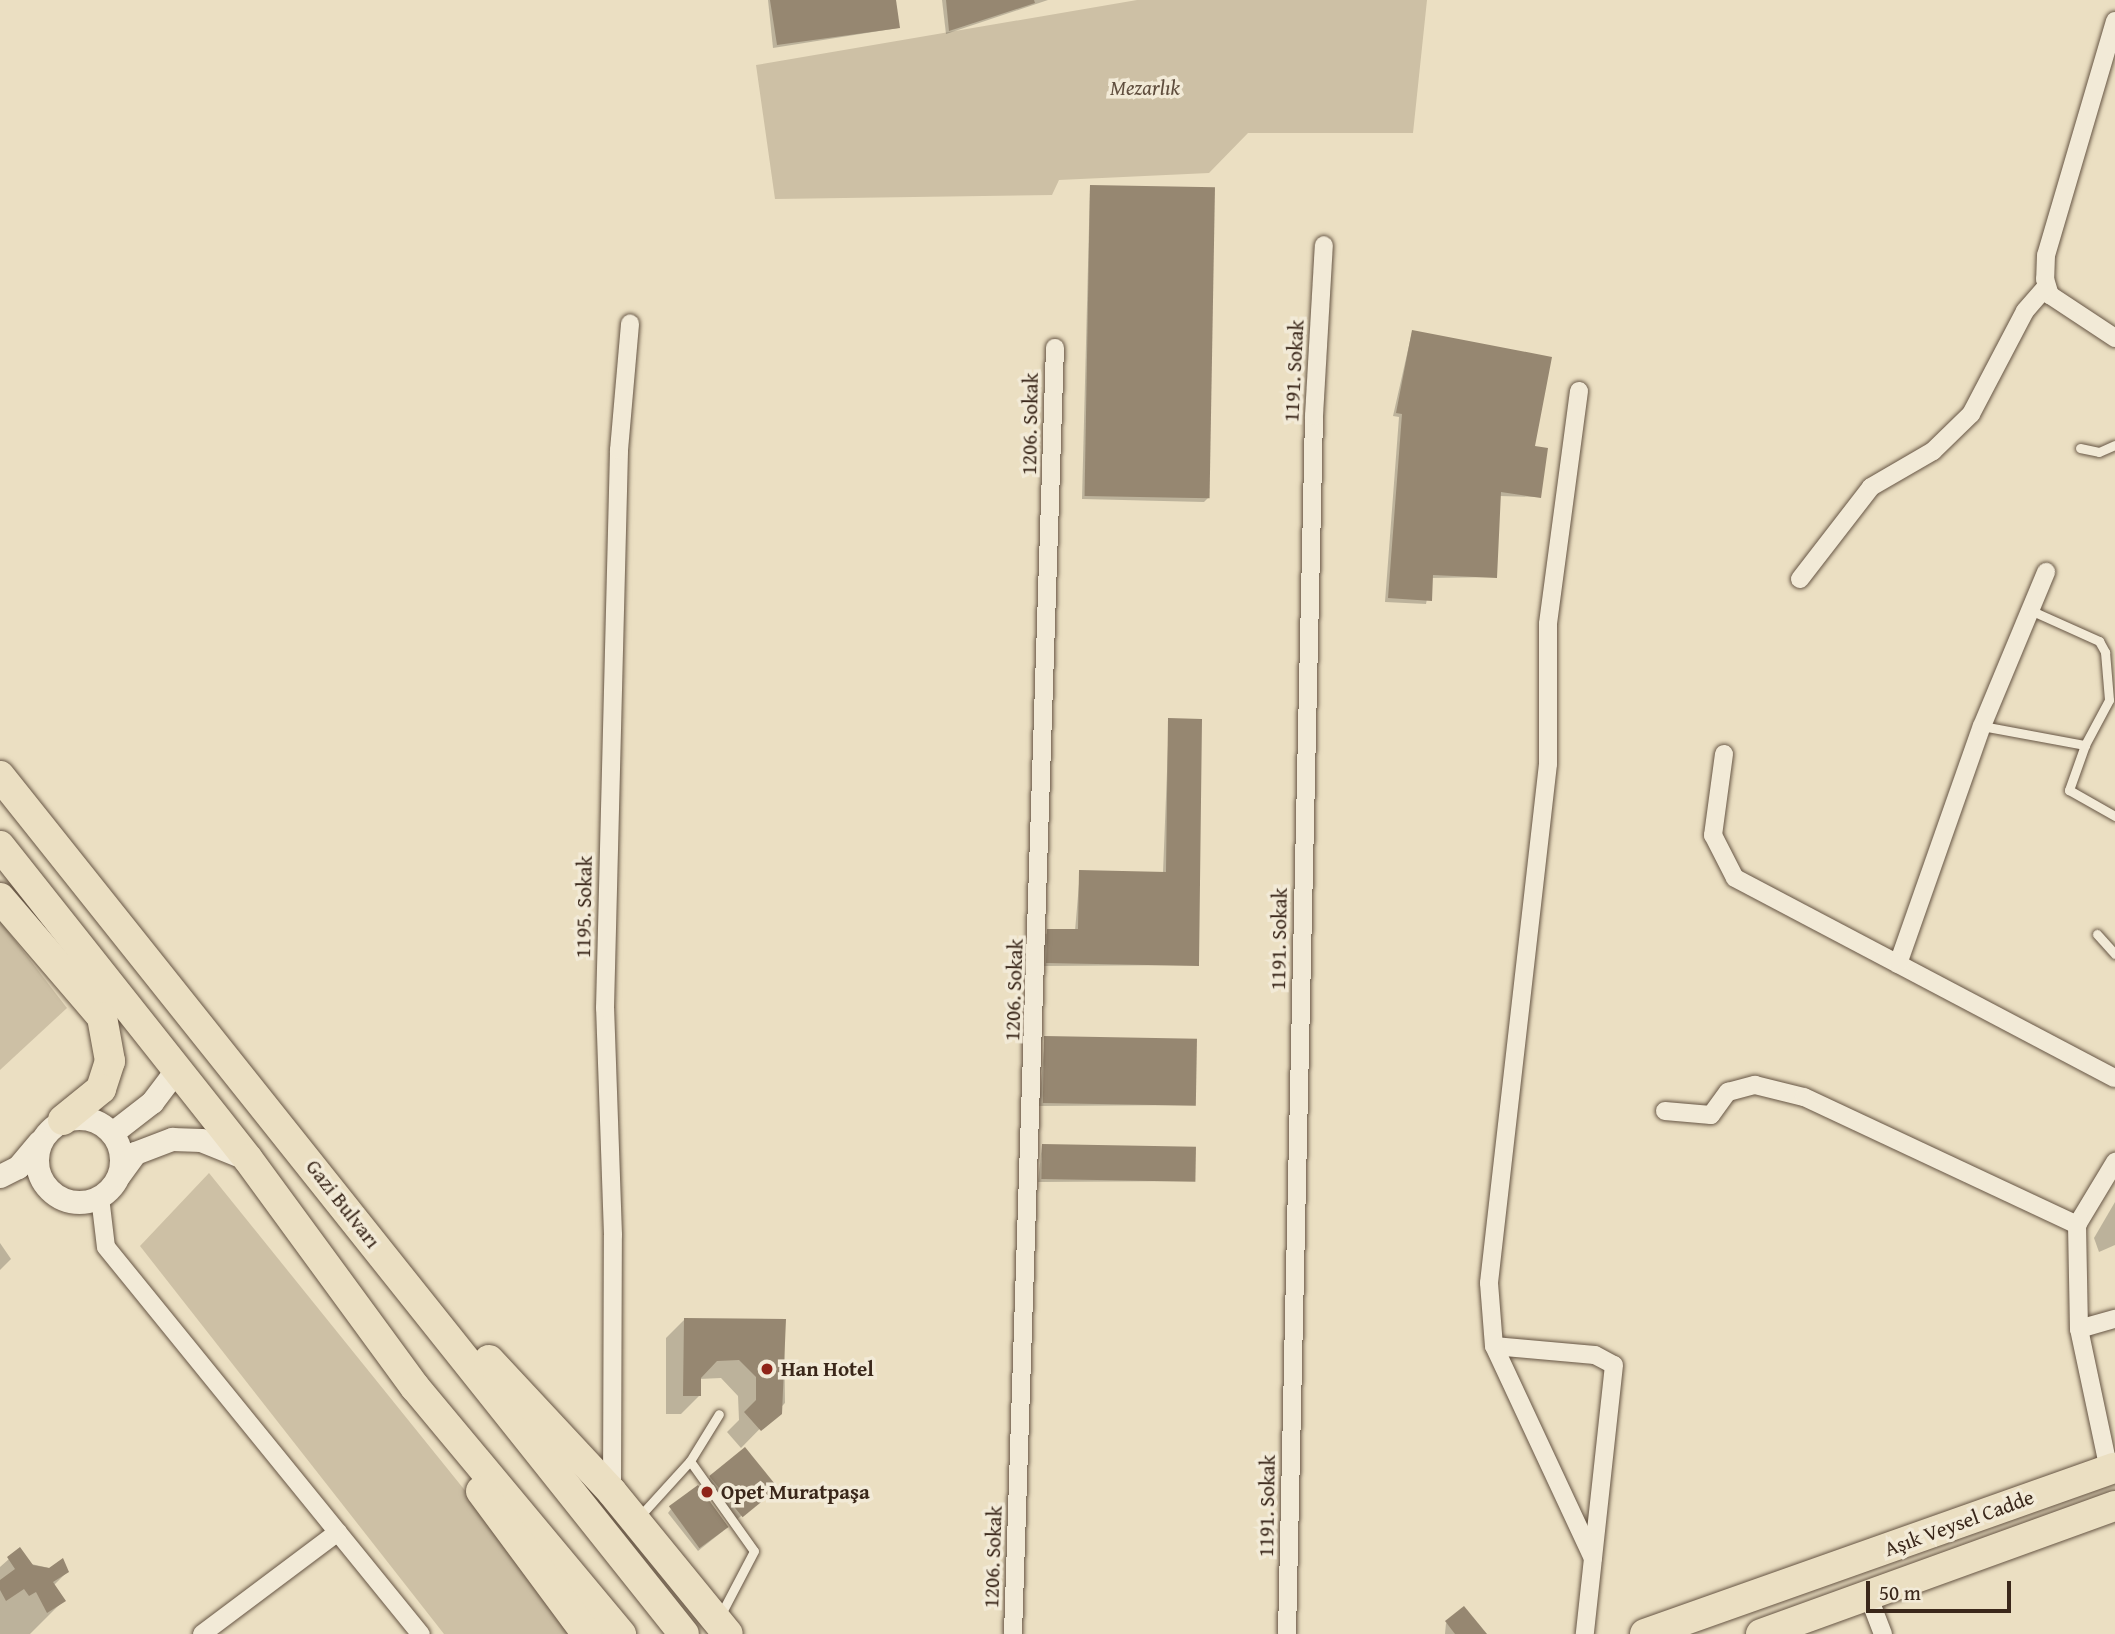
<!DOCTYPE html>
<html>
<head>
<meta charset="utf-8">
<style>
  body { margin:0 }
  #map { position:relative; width:2115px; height:1634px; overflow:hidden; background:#ebdfc2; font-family:"Gentium Book Plus",serif }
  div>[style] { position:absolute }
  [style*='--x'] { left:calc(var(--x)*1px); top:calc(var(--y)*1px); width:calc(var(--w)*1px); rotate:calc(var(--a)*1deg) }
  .green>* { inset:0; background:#cdc0a5 }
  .shadow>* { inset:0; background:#0003 }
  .building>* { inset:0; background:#968771; transform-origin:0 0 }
  .roads { filter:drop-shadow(0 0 2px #654) drop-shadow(0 0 2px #654) }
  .service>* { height:9px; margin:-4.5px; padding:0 4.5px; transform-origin:4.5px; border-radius:4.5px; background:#f2ead7 }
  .minor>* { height:18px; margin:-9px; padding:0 9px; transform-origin:9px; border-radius:9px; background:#f2ead7 }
  .tertiary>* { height:23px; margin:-11.5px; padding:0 11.5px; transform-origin:11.5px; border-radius:11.5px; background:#f2ead7 }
  .tertiary>.ring { margin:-11.5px; padding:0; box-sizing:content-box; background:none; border:23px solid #f2ead7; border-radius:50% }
  .primary>* { height:30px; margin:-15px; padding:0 15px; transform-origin:15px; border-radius:15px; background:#ebdfc2 }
  .trunk>* { height:30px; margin:-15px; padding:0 15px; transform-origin:15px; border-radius:15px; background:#ebdfc2 }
  .dots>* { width:19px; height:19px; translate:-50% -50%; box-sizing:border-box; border:4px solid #f2ead7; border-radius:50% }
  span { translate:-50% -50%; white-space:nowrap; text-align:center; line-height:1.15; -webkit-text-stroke:7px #f2ead7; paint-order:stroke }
  .park-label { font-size:21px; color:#5f4d3d; font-style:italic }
  .street-label { font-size:21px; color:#3a271a }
  .poi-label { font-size:21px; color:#3a271a; font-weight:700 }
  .left { translate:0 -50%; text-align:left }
  .scale { position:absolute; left:1866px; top:1581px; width:145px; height:32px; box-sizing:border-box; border:4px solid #3a271a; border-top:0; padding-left:9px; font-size:21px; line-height:24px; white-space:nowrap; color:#3a271a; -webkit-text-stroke:5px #f2ead7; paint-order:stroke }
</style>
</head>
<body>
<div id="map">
  <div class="green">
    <div style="clip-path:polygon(1137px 0,1427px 0,1413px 133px,1248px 133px,1209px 173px,1059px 180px,1052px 195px,775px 199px,756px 65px)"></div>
    <div style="clip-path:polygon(0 921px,67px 1008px,0 1070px)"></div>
    <div style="clip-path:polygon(209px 1173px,563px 1612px,570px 1634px,444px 1634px,140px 1246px)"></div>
  </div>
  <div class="shadow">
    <div style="clip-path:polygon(768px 0,894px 0,898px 28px,773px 48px)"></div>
    <div style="clip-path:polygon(942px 0,1048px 0,946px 34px)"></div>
    <div style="clip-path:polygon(1090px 187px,1208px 498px,1204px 502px,1082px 499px)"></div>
    <div style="clip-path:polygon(1412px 332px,1533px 447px,1540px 497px,1499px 496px,1495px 577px,1431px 578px,1426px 604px,1385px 602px,1399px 417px,1393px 416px)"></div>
    <div style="clip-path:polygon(1169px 720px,1197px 965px,1043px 966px,1044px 934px,1075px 931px,1080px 872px,1163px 873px)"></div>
    <div style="clip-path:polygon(1045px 1038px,1195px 1105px,1039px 1106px)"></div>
    <div style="clip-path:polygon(1042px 1145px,1194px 1181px,1038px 1182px)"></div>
    <div style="clip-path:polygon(2115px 1202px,2115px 1245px,2099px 1252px,2094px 1238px)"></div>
    <div style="clip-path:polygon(0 1243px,11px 1259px,0 1270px)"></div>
    <div style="clip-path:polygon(684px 1320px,784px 1321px,785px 1403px,741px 1448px,727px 1432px,739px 1420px,738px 1396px,721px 1378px,699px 1379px,699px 1396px,681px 1414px,666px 1414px,666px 1338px)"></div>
    <div style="clip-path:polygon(710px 1477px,772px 1491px,735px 1521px,707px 1481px)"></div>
    <div style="clip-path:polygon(671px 1509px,723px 1531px,698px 1551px,668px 1513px)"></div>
    <div style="clip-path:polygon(9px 1559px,67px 1572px,53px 1586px,64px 1600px,30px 1634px,0 1634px,0 1567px)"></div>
    <div style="clip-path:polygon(1446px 1623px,1484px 1634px,1445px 1634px)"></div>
  </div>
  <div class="building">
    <div style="clip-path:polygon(770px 0,896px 0,900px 28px,777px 45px)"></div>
    <div style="clip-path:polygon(946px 0,1034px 0,1035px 3px,949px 31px)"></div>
    <div style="left:1090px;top:185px;width:125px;height:311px;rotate:1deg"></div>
    <div style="clip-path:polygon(1412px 330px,1552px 357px,1535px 446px,1548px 448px,1541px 498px,1501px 492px,1497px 578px,1433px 575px,1432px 601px,1388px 598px,1402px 414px,1396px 413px)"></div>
    <div style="clip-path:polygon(1168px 718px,1202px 719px,1199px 966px,1046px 963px,1047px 929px,1078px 929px,1079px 870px,1166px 872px)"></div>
    <div style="left:1044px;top:1036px;width:153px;height:67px;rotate:1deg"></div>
    <div style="left:1042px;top:1144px;width:154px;height:35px;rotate:1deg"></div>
    <div style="clip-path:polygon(684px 1318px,786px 1319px,782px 1414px,761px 1431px,744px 1412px,756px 1400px,756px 1377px,739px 1360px,717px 1361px,701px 1378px,701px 1396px,683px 1396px)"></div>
    <div style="left:745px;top:1447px;width:53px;height:46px;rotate:51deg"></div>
    <div style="left:698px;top:1485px;width:52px;height:36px;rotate:54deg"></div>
    <div style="clip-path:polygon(20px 1547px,33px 1565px,49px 1568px,63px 1558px,69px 1572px,53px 1582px,66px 1601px,47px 1613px,36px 1592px,29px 1596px,24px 1589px,6px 1601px,0 1590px,0 1580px,15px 1569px,7px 1557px)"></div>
    <div style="clip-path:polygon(1464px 1606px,1487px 1634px,1455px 1634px,1445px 1621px)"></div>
  </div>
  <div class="roads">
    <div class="service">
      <div style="--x:2080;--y:448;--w:19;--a:12"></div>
      <div style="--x:2099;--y:452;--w:17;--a:-24"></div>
      <div style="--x:2030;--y:610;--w:76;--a:24.2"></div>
      <div style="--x:2099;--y:641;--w:13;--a:61"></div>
      <div style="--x:2105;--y:652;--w:48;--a:85.2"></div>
      <div style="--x:2109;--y:700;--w:51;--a:118.1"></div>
      <div style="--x:1982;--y:726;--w:105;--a:10.5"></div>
      <div style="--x:2085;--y:745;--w:48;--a:109.6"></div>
      <div style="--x:2069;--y:790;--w:53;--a:29.5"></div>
      <div style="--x:2097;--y:934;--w:27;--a:48"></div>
      <div style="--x:690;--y:1461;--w:110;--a:54.6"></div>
      <div style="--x:754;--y:1551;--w:73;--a:117.6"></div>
      <div style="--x:639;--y:1517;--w:76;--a:-47.7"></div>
      <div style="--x:690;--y:1461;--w:55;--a:-58.3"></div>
    </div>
    <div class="minor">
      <div style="--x:2115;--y:21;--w:244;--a:106.4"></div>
      <div style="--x:2046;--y:255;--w:24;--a:92"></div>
      <div style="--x:2045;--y:279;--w:17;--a:73"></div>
      <div style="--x:2050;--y:295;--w:78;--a:33.5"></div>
      <div style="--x:1579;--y:391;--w:235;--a:97.6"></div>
      <div style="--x:1548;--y:624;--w:140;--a:90"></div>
      <div style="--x:1548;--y:764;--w:522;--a:96.49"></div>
      <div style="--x:1489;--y:1283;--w:63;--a:85.5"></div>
      <div style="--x:1494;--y:1346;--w:101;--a:5.1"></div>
      <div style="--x:1595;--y:1355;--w:21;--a:28"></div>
      <div style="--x:1614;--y:1365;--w:271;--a:96.2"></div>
      <div style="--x:1800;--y:579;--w:116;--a:-52.3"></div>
      <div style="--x:1871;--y:487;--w:72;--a:-30.1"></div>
      <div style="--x:1933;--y:451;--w:53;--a:-44.2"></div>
      <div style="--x:1971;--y:414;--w:116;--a:-62.3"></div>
      <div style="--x:2025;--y:311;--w:33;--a:-49"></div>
      <div style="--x:1724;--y:754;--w:82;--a:97.7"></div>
      <div style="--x:1713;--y:835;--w:48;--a:62.9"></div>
      <div style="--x:1735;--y:878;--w:429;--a:27.8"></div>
      <div style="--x:1898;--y:964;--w:252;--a:-70.6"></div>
      <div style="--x:1982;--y:726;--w:167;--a:-67.4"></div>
      <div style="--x:1665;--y:1111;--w:46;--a:5"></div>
      <div style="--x:1711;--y:1115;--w:29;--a:-54"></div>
      <div style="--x:1728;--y:1092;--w:28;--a:-15"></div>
      <div style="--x:1755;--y:1085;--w:50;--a:13.8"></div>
      <div style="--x:1804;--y:1097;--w:302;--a:25.1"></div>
      <div style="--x:100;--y:1197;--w:50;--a:83.2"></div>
      <div style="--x:106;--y:1247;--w:499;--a:50.9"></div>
      <div style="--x:2079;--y:1329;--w:37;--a:-16"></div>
      <div style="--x:1494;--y:1346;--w:234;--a:65"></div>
      <div style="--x:2109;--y:1470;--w:144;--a:-102"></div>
      <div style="--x:2079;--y:1329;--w:104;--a:-91.1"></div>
      <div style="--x:2077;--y:1225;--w:74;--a:-58.9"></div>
      <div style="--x:612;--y:1491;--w:256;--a:-89.8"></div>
      <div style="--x:613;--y:1235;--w:227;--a:-92"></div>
      <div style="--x:605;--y:1008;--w:558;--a:-88.56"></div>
      <div style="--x:619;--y:450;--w:127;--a:-85"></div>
      <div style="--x:1868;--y:1595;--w:42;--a:69"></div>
      <div style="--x:202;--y:1634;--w:170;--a:-36.9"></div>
      <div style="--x:1013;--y:1634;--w:1287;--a:-88.13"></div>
      <div style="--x:1287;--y:1634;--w:1218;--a:-88.73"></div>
      <div style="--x:1314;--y:416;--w:171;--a:-86.7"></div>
    </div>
    <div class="tertiary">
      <div class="ring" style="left:37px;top:1118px;width:61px;height:61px"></div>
      <div style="--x:112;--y:1133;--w:51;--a:-37.8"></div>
      <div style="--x:152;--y:1102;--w:40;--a:-53"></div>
      <div style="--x:119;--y:1175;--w:27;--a:-54"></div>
      <div style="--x:135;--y:1153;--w:40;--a:-21"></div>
      <div style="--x:172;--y:1139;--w:29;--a:2"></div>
      <div style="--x:201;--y:1140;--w:51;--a:22"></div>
      <div style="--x:0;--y:1176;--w:20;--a:-27"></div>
      <div style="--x:18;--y:1167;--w:33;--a:-50"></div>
    </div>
    <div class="primary">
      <div style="--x:1645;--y:1634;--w:498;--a:-19.5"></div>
      <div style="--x:1761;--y:1634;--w:376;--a:-19.9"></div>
    </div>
    <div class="trunk">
      <div style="--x:0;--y:776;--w:1097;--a:51.44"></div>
      <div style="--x:0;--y:846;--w:399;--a:51.6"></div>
      <div style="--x:248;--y:1159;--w:283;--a:53.8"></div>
      <div style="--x:415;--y:1387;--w:322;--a:50.2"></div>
      <div style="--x:0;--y:898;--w:157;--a:49.4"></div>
      <div style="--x:102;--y:1017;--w:45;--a:79.7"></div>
      <div style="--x:110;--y:1061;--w:29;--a:108"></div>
      <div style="--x:101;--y:1089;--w:49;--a:140.8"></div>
      <div style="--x:489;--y:1360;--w:180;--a:47"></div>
      <div style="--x:612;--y:1492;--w:183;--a:50.8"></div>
      <div style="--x:481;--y:1491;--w:178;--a:53.5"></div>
    </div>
  </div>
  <div class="dots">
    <div style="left:767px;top:1369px;background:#8f2418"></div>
    <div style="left:707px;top:1492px;background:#8f2418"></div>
  </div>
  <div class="park-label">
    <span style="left:1145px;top:88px">Mezarlık</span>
  </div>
  <div class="street-label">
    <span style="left:1294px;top:371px;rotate:-87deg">1191. Sokak</span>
    <span style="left:1030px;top:424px;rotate:-89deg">1206. Sokak</span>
    <span style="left:584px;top:907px;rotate:-89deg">1195. Sokak</span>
    <span style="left:1279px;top:939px;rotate:-89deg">1191. Sokak</span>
    <span style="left:1014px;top:990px;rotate:-88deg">1206. Sokak</span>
    <span style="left:343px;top:1204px;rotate:52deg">Gazi Bulvarı</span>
    <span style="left:1267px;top:1506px;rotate:-89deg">1191. Sokak</span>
    <span style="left:1959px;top:1523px;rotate:-20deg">Aşık Veysel Cadde</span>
    <span style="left:993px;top:1557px;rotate:-88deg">1206. Sokak</span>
  </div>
  <div class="poi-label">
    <span class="left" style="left:781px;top:1369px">Han Hotel</span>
    <span class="left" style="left:721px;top:1492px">Opet Muratpaşa</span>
  </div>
  <div class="scale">50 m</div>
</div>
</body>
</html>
